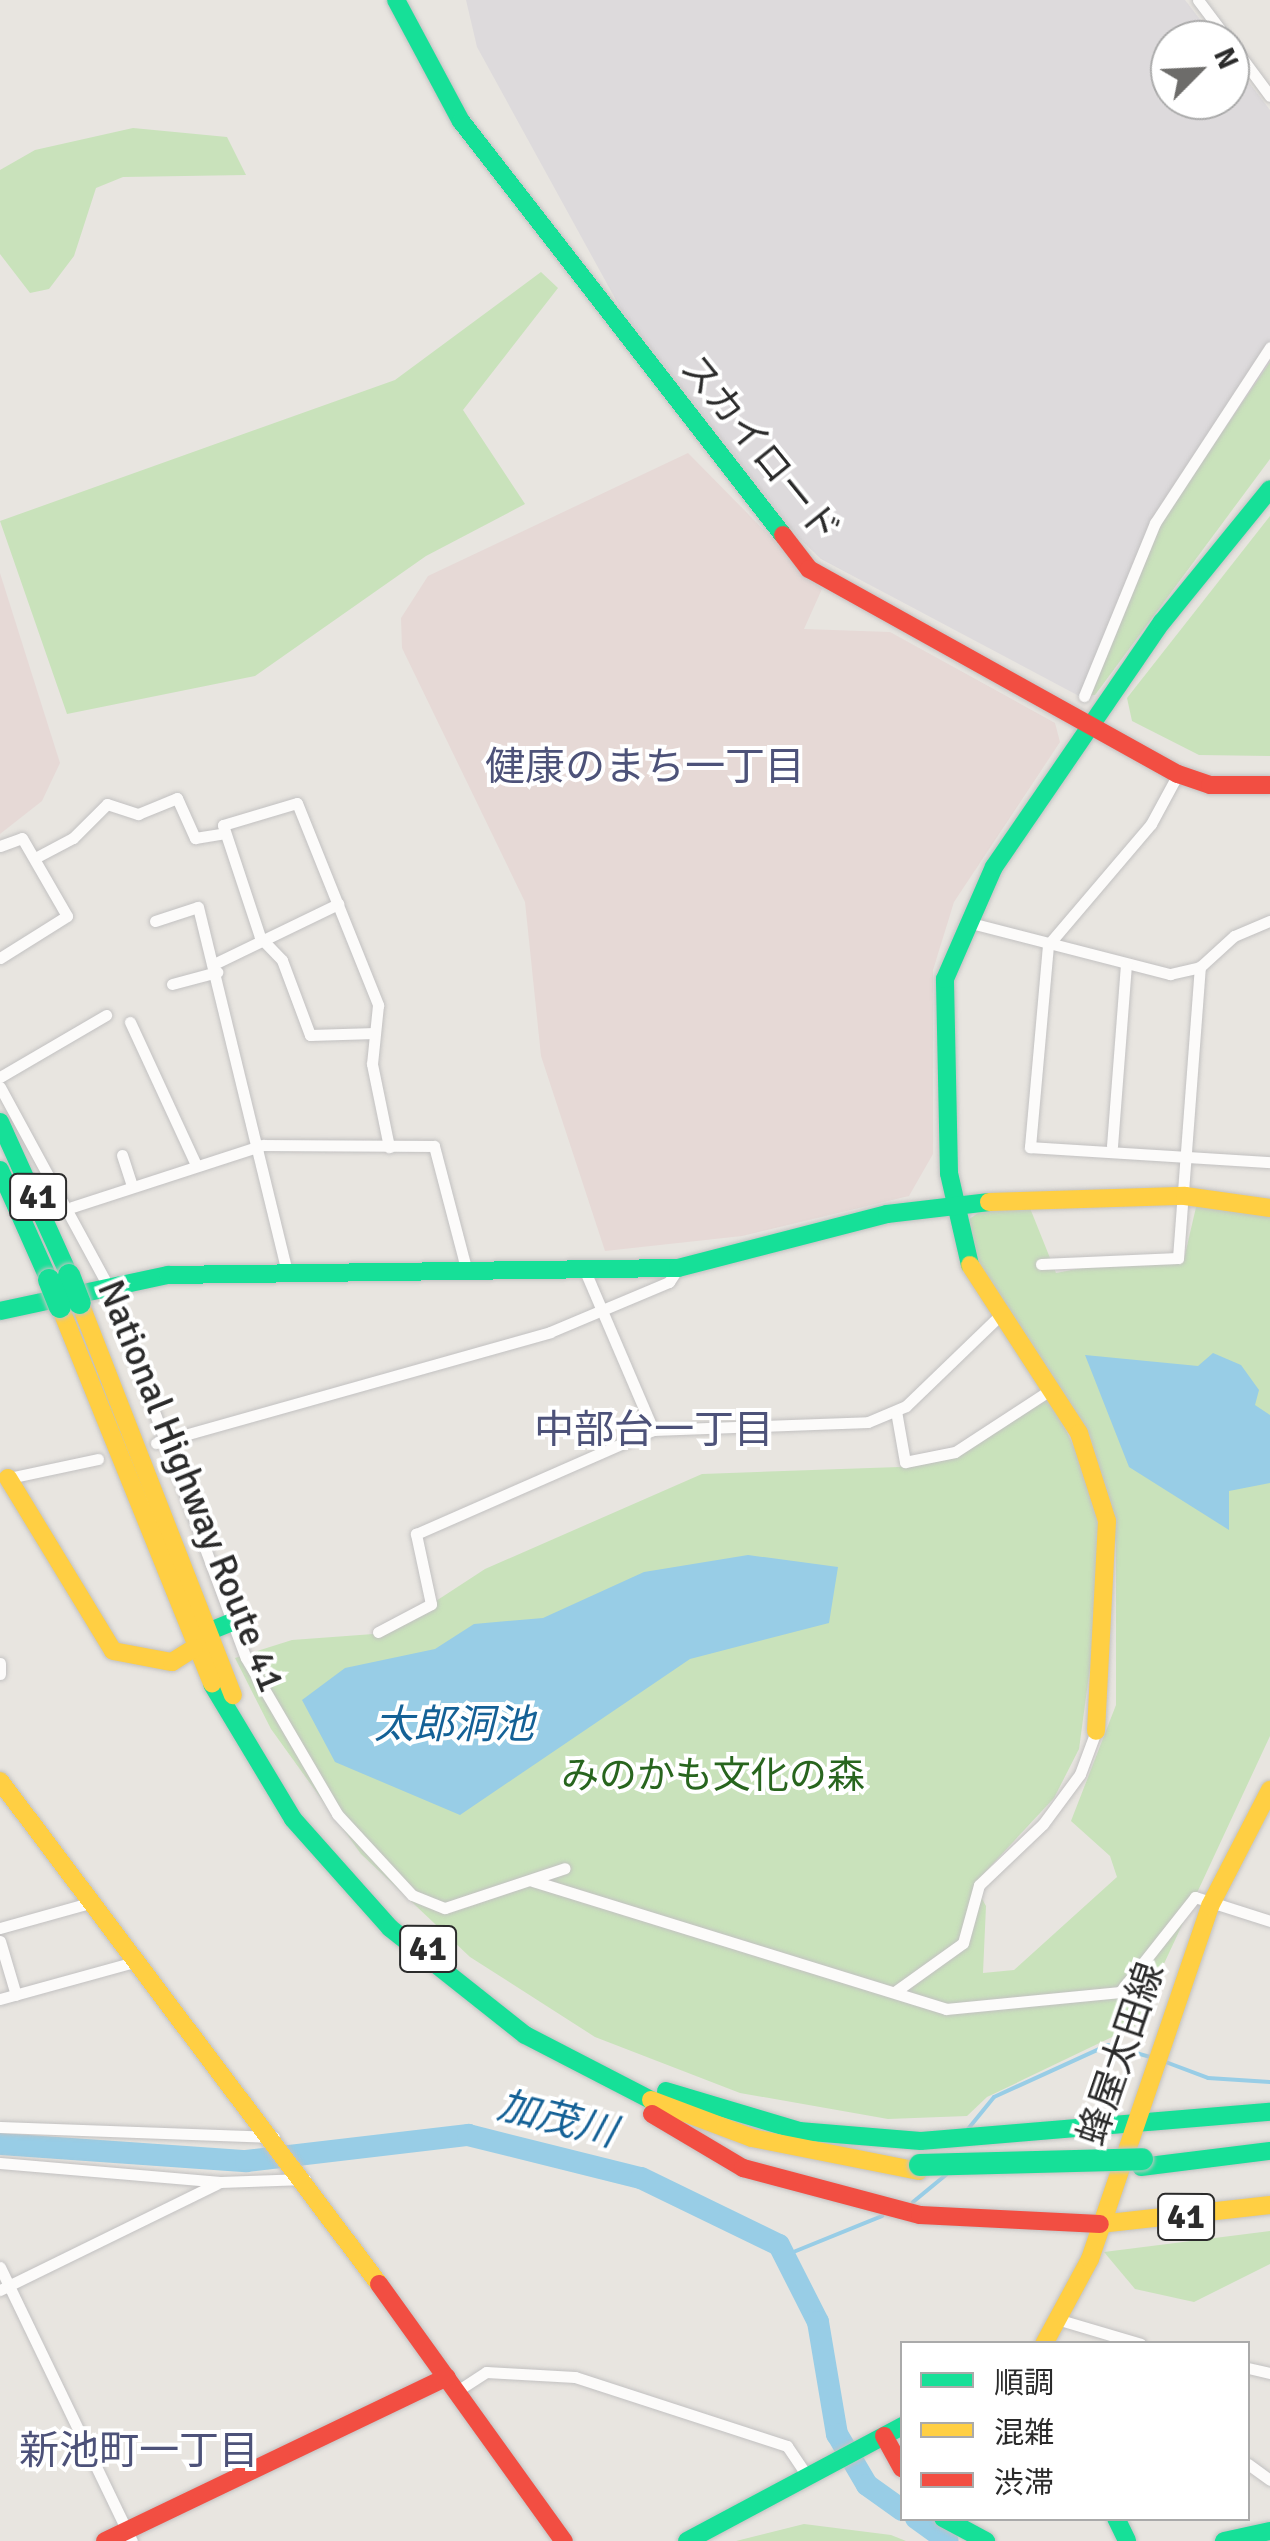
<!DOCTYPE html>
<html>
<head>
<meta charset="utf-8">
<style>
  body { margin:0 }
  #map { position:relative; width:1270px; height:2541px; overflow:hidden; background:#e8e5e0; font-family:Signika,"Noto Sans JP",sans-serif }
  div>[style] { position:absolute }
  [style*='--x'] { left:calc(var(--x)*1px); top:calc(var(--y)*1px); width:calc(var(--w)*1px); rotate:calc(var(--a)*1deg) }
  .industrial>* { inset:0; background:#dddadc }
  .medical>* { inset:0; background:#e6d9d6 }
  .green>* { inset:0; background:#c9e2bb }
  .water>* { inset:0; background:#98cde6 }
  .stream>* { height:4px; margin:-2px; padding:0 2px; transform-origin:2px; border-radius:2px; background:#98cde6 }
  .river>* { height:22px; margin:-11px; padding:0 11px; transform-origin:11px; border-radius:11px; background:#98cde6 }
  .roads { filter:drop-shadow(0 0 2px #c2c1c1) drop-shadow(0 0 2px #c2c1c1) }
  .street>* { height:11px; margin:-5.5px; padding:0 5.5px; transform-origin:5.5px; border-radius:5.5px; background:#fcfbfa }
  .fast>* { height:18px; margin:-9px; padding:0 9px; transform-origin:9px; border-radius:9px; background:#16e098 }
  .slow>* { height:18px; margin:-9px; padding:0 9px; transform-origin:9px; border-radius:9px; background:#ffcf43 }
  .jam>* { height:18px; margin:-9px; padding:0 9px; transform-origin:9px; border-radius:9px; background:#f24e42 }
  .bridges { filter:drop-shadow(0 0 2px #c5c3c1) drop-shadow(0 0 2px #c5c3c1) }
  .fast-bridge>* { height:22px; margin:-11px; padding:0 11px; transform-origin:11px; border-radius:11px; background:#16e098 }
  span { translate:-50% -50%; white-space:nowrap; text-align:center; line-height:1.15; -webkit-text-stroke:8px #fff; paint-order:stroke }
  .shield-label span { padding:2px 8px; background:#fff; border:2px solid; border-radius:8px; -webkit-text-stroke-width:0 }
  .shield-label { font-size:35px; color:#2b2b2b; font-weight:700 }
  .street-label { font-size:38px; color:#2b2b2b }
  .park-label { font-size:38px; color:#28651e }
  .neighbourhood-label { font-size:40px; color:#4d5279 }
  .water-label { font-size:40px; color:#146196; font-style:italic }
  .legend { position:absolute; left:900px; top:2341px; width:350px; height:180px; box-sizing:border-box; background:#fff; border:2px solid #aaa; margin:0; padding:12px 18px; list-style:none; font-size:30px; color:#2b2b2b }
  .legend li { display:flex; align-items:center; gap:20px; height:50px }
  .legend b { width:50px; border:2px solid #aaa }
  .north { position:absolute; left:1150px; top:20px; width:100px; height:100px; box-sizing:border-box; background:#fff; border:2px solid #aaa; border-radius:50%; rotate:66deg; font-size:28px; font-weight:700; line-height:40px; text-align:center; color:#2b2b2b }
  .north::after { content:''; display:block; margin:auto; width:35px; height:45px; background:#6d6c6a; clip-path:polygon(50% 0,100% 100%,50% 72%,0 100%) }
</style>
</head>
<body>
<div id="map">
  <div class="industrial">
    <div style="clip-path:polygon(466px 0,1185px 0,1216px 40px,1170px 40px,1170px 100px,1230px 100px,1230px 58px,1270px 110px,1270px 362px,1167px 513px,1079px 696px,821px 559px,798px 537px,622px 311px,477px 47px)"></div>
  </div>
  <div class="medical">
    <div style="clip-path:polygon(688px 453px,822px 589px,804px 629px,890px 632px,1055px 723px,1060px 742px,954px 902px,933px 970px,933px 1154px,909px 1196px,742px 1236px,605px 1251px,541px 1056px,525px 902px,402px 648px,401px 618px,428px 576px)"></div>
    <div style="clip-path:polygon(0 573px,60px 763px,42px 801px,0 834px)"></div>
  </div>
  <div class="green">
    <div style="clip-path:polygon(133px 128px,227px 137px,246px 175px,123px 177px,96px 188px,74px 256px,49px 289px,30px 293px,0 254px,0 170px,35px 150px)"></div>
    <div style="clip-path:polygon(541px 272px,558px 288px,463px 410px,525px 504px,426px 556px,255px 676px,67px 714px,0 521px,395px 380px)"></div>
    <div style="clip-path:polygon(1270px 362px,1270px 459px,1095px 695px,1079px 696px,1167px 513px)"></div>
    <div style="clip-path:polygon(1270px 516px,1270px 756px,1199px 755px,1132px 721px,1127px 698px)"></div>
    <div style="clip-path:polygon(1197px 1203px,1270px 1214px,1270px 1736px,1135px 2026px,987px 2097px,967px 2116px,888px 2119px,740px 2093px,595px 2037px,470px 1957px,361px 1854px,271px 1729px,235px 1658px,292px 1640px,387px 1633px,485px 1569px,702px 1474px,899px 1467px,957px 1455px,1050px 1398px,1088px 1475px,1102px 1545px,1099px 1601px,1079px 1749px,1054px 1798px,974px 1884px,986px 1906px,983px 1973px,1014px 1970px,1117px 1877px,1110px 1856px,1071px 1821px,1116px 1705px,1116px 1545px,1090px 1436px,975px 1256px,968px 1220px,985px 1208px,1030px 1208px,1056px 1273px,1123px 1260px,1183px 1263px)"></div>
    <div style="clip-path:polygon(1270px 2231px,1270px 2264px,1194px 2302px,1135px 2289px,1104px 2252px)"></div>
    <div style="clip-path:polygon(804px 2524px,891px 2535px,906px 2541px,736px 2541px)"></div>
  </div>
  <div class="water">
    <div style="clip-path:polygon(1213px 1353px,1241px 1365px,1259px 1390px,1255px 1405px,1270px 1415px,1270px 1483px,1229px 1491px,1229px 1530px,1129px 1467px,1085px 1355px,1198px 1366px)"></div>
    <div style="clip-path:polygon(748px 1555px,838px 1567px,829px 1623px,690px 1659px,460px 1815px,335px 1762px,302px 1700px,345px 1668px,435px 1649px,474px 1624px,543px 1618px,644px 1572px)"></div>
  </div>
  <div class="stream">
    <div style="--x:1163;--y:2061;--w:48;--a:20.7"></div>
    <div style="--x:1208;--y:2078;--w:62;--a:3.7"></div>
    <div style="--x:968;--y:2129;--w:41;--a:-50.9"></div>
    <div style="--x:994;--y:2097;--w:125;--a:-24.5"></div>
    <div style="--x:1108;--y:2045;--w:48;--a:15.8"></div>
    <div style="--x:913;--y:2202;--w:44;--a:-39.5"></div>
    <div style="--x:786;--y:2255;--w:104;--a:-22.1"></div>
  </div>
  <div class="river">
    <div style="--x:0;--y:2144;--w:247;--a:4"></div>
    <div style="--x:246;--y:2161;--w:224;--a:-6.7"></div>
    <div style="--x:468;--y:2135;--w:178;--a:14"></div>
    <div style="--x:641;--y:2178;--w:153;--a:25.9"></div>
    <div style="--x:779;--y:2245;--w:86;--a:63.1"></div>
    <div style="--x:818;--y:2322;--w:114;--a:80.4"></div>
    <div style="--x:837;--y:2434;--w:59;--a:59.5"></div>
    <div style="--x:867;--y:2485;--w:43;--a:35.5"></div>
    <div style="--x:916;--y:2518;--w:39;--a:36"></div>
  </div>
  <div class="roads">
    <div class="street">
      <div style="--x:1198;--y:0;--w:50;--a:53.1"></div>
      <div style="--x:1230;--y:42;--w:67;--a:53.5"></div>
      <div style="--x:1084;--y:696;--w:187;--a:-67.7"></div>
      <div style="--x:1155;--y:523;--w:210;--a:-56.8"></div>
      <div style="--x:1178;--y:774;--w:57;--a:118.4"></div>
      <div style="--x:1151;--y:824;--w:159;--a:130.4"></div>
      <div style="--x:1048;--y:945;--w:203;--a:95.1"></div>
      <div style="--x:1030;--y:1147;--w:240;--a:3.6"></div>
      <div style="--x:0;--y:846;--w:23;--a:-20"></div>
      <div style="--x:22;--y:838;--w:90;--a:60"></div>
      <div style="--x:67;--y:916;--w:79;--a:147.9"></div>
      <div style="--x:35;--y:858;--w:43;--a:-27.8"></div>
      <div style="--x:73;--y:838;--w:48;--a:-45"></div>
      <div style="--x:107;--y:804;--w:33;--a:18"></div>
      <div style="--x:138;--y:814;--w:42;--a:-22.3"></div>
      <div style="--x:177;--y:798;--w:44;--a:65.8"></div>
      <div style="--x:195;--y:838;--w:26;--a:-9"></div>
      <div style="--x:155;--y:921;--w:45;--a:-18"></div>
      <div style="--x:198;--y:907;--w:376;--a:76.3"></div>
      <div style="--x:967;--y:922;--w:210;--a:14.4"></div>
      <div style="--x:1170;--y:974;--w:31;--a:-13"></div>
      <div style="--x:1200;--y:967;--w:46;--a:-42.4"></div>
      <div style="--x:1234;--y:936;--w:39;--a:-23"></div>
      <div style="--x:216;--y:963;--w:136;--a:-25.8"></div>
      <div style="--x:172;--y:984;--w:47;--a:-14.9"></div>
      <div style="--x:130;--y:1022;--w:157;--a:65.2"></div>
      <div style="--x:375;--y:1033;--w:65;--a:178.2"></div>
      <div style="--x:310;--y:1035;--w:80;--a:-110.5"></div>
      <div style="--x:282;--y:960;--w:32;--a:-134"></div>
      <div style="--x:260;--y:937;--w:118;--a:-108.3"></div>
      <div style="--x:223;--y:825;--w:77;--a:-16.6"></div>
      <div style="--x:297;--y:803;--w:218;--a:68.1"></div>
      <div style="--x:378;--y:1005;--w:59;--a:95.8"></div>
      <div style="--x:372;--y:1064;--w:85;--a:78.4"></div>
      <div style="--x:0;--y:1077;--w:123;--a:-30.3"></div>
      <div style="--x:0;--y:1087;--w:222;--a:61.5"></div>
      <div style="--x:106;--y:1282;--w:401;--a:69.6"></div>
      <div style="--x:246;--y:1658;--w:181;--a:59.7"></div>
      <div style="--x:337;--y:1814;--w:110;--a:47.2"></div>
      <div style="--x:412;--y:1895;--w:35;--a:22"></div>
      <div style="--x:445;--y:1908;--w:126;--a:-18.4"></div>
      <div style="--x:1112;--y:1146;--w:182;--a:-85.6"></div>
      <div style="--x:122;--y:1155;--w:33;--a:72"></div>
      <div style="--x:72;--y:1207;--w:201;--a:-18"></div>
      <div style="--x:263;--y:1145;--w:171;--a:0.3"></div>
      <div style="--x:434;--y:1146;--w:130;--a:75.3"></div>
      <div style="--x:1041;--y:1264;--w:137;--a:-2.5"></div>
      <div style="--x:1178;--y:1258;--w:292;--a:-85.7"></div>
      <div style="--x:585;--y:1271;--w:173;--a:66.8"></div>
      <div style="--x:896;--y:1411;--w:52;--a:80"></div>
      <div style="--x:905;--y:1462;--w:51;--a:-11.3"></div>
      <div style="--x:955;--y:1452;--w:117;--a:-33.1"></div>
      <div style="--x:156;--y:1443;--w:409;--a:-15.7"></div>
      <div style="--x:550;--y:1332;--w:129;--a:-22.8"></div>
      <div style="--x:669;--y:1282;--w:17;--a:-57"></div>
      <div style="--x:9;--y:1478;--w:91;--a:-12.1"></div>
      <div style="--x:378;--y:1632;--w:60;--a:-27.8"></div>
      <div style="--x:431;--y:1604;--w:72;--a:-102.1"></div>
      <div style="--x:416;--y:1534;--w:259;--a:-23.7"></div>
      <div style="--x:653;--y:1430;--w:215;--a:-2.1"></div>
      <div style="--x:868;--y:1422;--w:41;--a:-22.8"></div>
      <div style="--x:906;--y:1406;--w:127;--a:-44"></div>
      <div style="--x:0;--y:1663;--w:11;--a:90"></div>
      <div style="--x:533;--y:1881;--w:432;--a:17.2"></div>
      <div style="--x:946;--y:2009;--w:175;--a:-5.6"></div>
      <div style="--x:1120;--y:1992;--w:121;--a:-51.7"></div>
      <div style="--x:1195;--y:1897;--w:79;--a:17.7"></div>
      <div style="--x:0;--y:1928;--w:97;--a:-15.6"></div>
      <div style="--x:0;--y:1941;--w:56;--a:73.5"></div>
      <div style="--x:896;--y:1991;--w:82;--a:-35.6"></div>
      <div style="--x:963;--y:1943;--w:60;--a:-74.6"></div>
      <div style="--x:979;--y:1885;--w:88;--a:-43.6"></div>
      <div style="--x:1043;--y:1824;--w:62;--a:-53.5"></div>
      <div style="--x:1080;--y:1774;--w:46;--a:-69.6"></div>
      <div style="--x:0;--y:1999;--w:143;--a:-15.4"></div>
      <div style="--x:0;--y:2127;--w:274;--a:2.1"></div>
      <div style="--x:0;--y:2163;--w:221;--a:4.9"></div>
      <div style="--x:220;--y:2182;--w:85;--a:-2"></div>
      <div style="--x:0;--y:2267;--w:304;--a:64.3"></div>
      <div style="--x:0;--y:2290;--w:241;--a:-26.1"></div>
      <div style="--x:1060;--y:2320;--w:84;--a:16.5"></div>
      <div style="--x:1248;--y:2368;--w:23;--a:13"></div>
      <div style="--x:457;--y:2391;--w:35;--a:-33"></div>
      <div style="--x:486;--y:2372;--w:89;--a:3.2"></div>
      <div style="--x:575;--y:2377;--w:223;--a:18"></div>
      <div style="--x:787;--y:2446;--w:37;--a:56"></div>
      <div style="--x:1248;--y:2464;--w:27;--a:36"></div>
    </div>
    <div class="fast">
      <div style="--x:396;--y:0;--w:137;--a:61.8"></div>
      <div style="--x:461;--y:121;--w:524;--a:52.13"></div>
      <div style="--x:0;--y:1122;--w:168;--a:65.7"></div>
      <div style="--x:0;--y:1170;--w:120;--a:66"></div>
      <div style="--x:970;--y:1265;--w:94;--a:-102.9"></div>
      <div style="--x:949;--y:1173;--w:194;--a:-91.2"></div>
      <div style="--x:945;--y:979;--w:122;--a:-66.4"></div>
      <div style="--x:994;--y:867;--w:297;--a:-55.6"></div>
      <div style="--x:1162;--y:622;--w:171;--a:-50.9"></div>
      <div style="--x:0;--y:1311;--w:172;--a:-12.1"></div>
      <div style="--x:168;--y:1275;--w:510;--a:-0.79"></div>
      <div style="--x:678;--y:1268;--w:216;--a:-14.5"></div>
      <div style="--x:887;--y:1214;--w:103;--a:-6.7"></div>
      <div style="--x:205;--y:1633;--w:29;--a:-22"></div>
      <div style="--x:212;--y:1684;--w:157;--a:59"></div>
      <div style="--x:293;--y:1819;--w:146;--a:48.3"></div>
      <div style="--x:390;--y:1928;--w:172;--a:38.4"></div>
      <div style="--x:525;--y:2035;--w:142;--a:27.3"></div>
      <div style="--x:666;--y:2091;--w:139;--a:16.7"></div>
      <div style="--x:799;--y:2131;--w:122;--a:4.7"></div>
      <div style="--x:921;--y:2141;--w:350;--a:-4.8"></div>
      <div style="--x:1141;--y:2167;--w:130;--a:-7.1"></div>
      <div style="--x:943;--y:2518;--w:49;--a:28.1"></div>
      <div style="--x:1116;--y:2518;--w:25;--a:64"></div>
      <div style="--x:687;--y:2541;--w:244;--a:-28.1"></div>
      <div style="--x:1224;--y:2541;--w:47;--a:-12.3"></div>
    </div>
    <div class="slow">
      <div style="--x:989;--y:1202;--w:196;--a:-1.8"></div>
      <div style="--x:1185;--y:1196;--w:86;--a:8"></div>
      <div style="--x:970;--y:1265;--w:200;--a:57"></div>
      <div style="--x:1079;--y:1433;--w:92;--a:72.3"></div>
      <div style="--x:1107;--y:1521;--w:210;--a:93"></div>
      <div style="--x:80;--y:1303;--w:421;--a:68.7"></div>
      <div style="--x:60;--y:1307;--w:406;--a:68"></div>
      <div style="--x:8;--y:1478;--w:202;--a:58.7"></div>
      <div style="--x:113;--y:1651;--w:60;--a:10.6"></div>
      <div style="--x:172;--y:1662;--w:26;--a:-32"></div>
      <div style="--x:0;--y:1781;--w:630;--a:53"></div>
      <div style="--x:651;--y:2100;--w:108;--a:20.6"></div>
      <div style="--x:752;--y:2138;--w:170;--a:11.2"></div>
      <div style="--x:1100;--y:2224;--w:171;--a:-6.4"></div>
      <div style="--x:1044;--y:2344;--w:97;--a:-61.6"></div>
      <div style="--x:1090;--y:2259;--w:373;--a:-71.2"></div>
      <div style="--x:1210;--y:1906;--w:131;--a:-62.7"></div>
    </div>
    <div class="jam">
      <div style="--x:783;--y:535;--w:43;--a:52.6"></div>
      <div style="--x:809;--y:569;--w:422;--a:29.1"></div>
      <div style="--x:1178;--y:774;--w:34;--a:19"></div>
      <div style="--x:1210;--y:785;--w:60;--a:0"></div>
      <div style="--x:652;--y:2114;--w:106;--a:30.7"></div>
      <div style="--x:743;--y:2168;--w:183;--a:14.9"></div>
      <div style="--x:920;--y:2215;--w:180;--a:2.9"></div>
      <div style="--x:379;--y:2284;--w:317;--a:54.3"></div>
      <div style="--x:884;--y:2436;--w:37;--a:61"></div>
      <div style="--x:105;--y:2541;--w:379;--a:-25.6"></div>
    </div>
  </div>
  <div class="bridges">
    <div class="fast-bridge">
      <div style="--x:69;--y:1275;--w:30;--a:69"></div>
      <div style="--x:49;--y:1280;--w:29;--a:68"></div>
      <div style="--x:920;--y:2165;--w:222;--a:-1.5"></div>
    </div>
  </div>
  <div class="shield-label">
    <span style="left:38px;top:1197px">41</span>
    <span style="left:428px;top:1949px">41</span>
    <span style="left:1186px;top:2217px">41</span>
  </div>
  <div class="street-label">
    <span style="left:760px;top:449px;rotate:51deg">スカイロード</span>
    <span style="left:191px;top:1486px;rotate:68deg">National Highway Route 41</span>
    <span style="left:1121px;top:2054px;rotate:-71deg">蜂屋太田線</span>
  </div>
  <div class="park-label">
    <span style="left:713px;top:1776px">みのかも文化の森</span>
  </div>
  <div class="neighbourhood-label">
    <span style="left:645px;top:767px">健康のまち一丁目</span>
    <span style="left:654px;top:1430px">中部台一丁目</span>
    <span style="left:139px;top:2451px">新池町一丁目</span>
  </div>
  <div class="water-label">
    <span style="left:454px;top:1725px">太郎洞池</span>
    <span style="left:557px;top:2119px;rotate:14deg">加茂川</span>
  </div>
  <ul class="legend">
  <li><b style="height:12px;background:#16e098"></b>順調</li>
  <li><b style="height:12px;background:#ffcf43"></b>混雑</li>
  <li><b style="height:12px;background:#f24e42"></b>渋滞</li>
  </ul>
  <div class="north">N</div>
</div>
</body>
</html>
